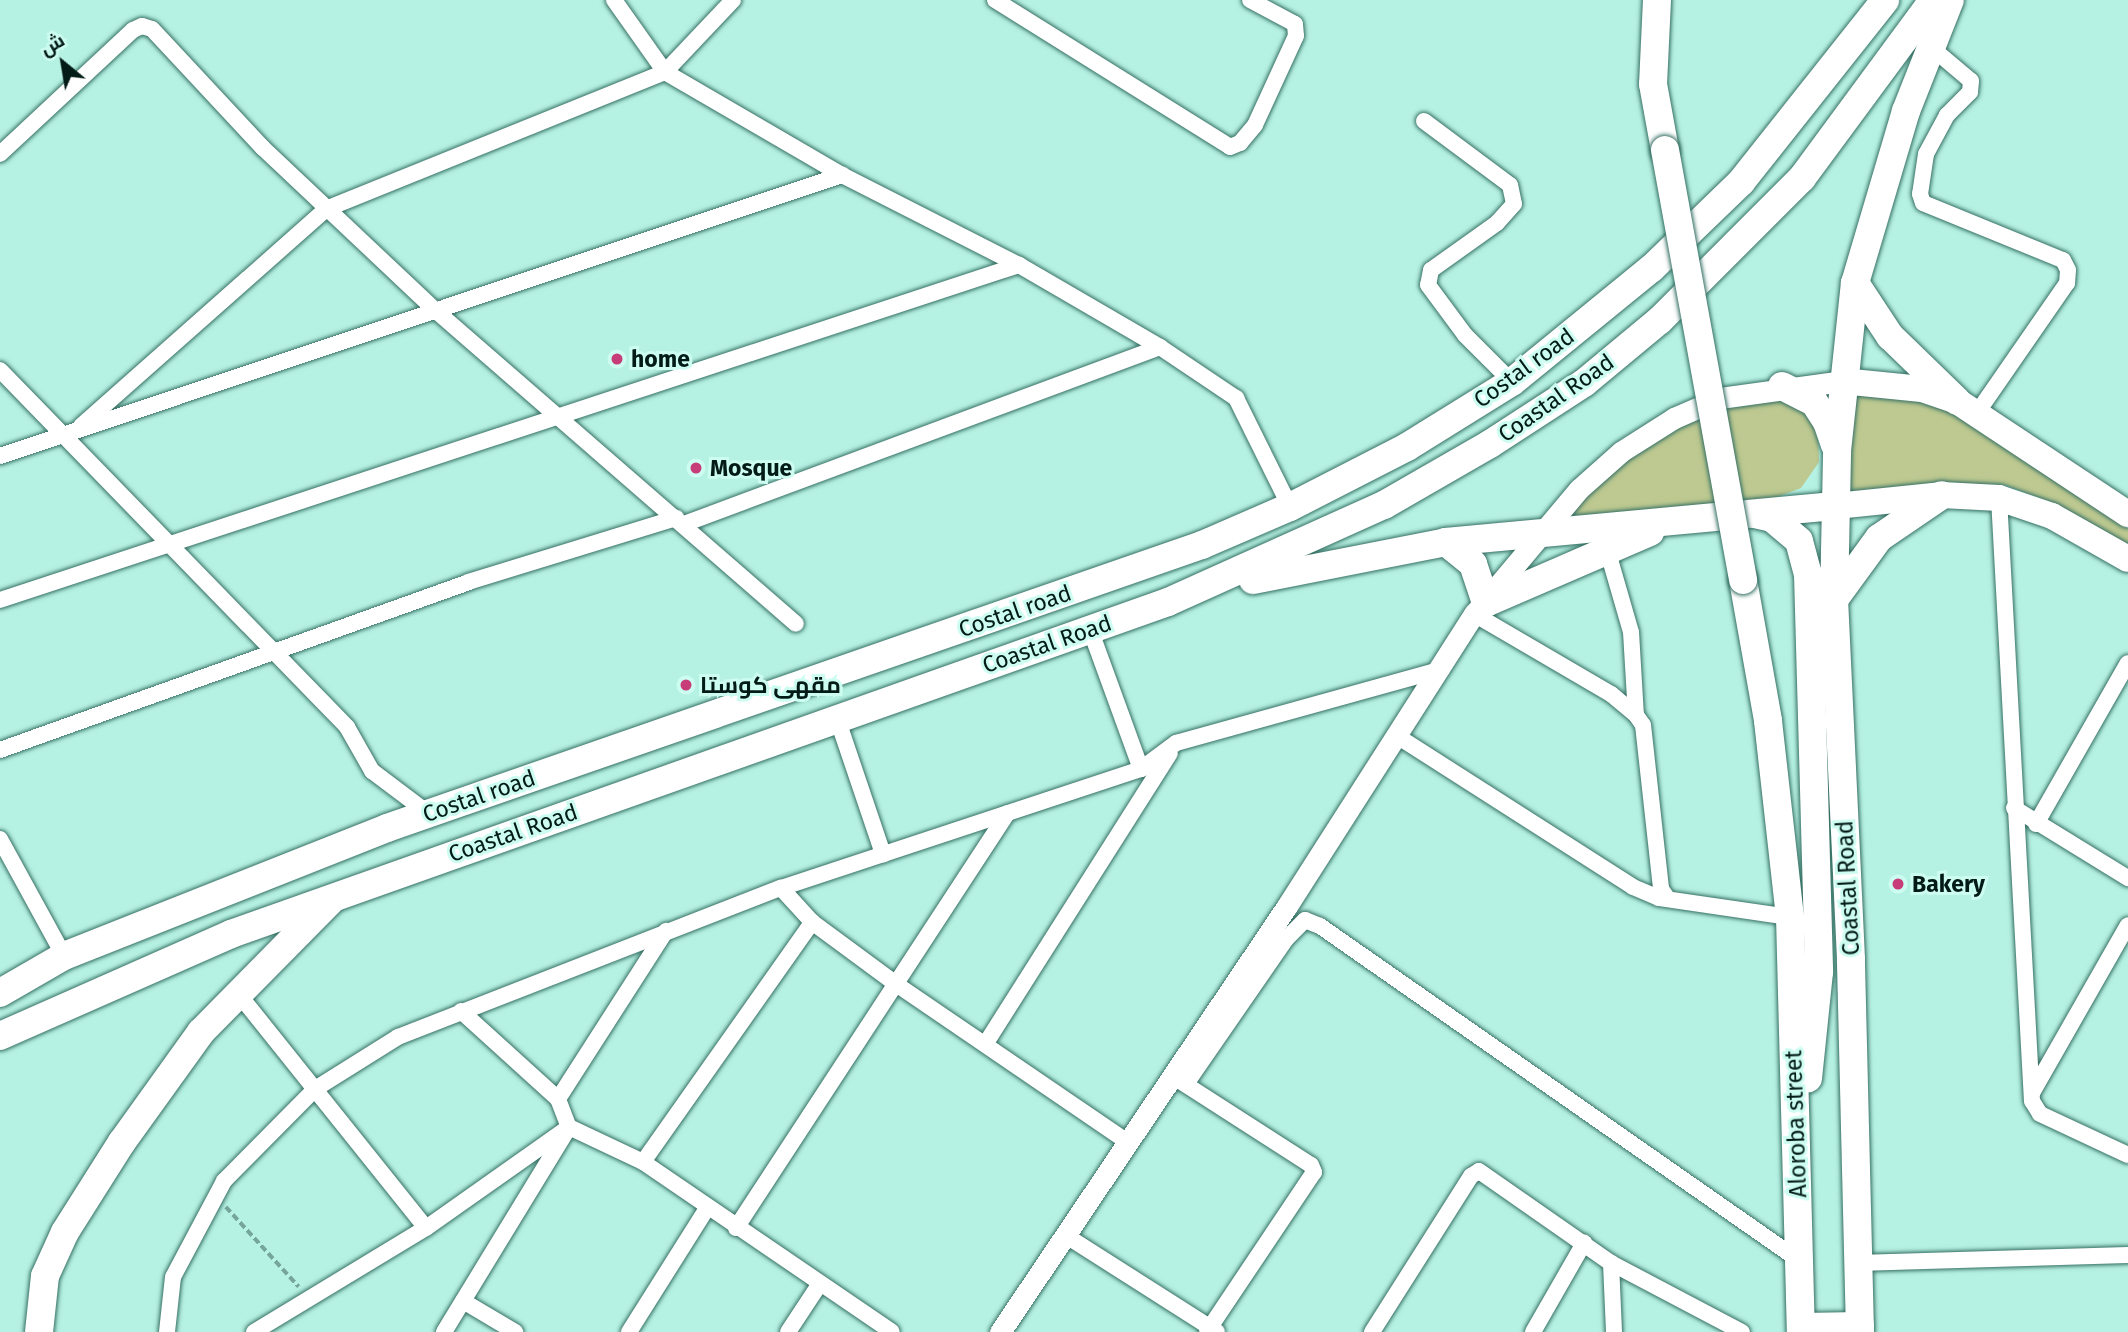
<!DOCTYPE html>
<html>
<head>
<meta charset="utf-8">
<style>
  body { margin:0 }
  #map { position:relative; width:2128px; height:1332px; overflow:hidden; background:#b6f2e3; font-family:"Fira Sans",Cairo,sans-serif }
  div>[style] { position:absolute }
  [style*='--x'] { left:calc(var(--x)*1px); top:calc(var(--y)*1px); width:calc(var(--w)*1px); rotate:calc(var(--a)*1deg) }
  .green>* { inset:0; background:#bdc990 }
  .path>* { height:3.5px; margin-top:-1.75px; transform-origin:0; background:repeating-linear-gradient(90deg,#76a59a 0 7px,transparent 0 10.5px) }
  .roads { filter:drop-shadow(0 0 2px #367064) drop-shadow(0 0 2px #367064) }
  .minor>* { height:16px; margin:-8px; padding:0 8px; transform-origin:8px; border-radius:8px; background:#fff }
  .tertiary>* { height:21px; margin:-10.5px; padding:0 10.5px; transform-origin:10.5px; border-radius:10.5px; background:#fff }
  .primary>* { height:26px; margin:-13px; padding:0 13px; transform-origin:13px; border-radius:13px; background:#fff }
  .trunk>* { height:28px; margin:-14px; padding:0 14px; transform-origin:14px; border-radius:14px; background:#fff }
  .bridges { filter:drop-shadow(0 0 2px #367064) drop-shadow(0 0 2px #367064) }
  .trunk-bridge>* { height:28px; margin:-14px; padding:0 14px; transform-origin:14px; border-radius:14px; background:#fff }
  .dots>* { width:19px; height:19px; translate:-50% -50%; box-sizing:border-box; border:4px solid #cdfdf1; border-radius:50% }
  span { translate:-50% -50%; white-space:nowrap; text-align:center; line-height:1.15; -webkit-text-stroke:6px #cdfdf1; paint-order:stroke }
  .poi-label { font-size:23px; color:#031b16; font-weight:700 }
  .left { translate:0 -50%; text-align:left }
  .street-label { font-size:23px; color:#031b16 }
  .north { position:absolute; left:28px; top:28px; width:70px; height:70px; -webkit-text-stroke:5px #cdfdf1; paint-order:stroke; rotate:330deg; font-size:19px; font-weight:700; line-height:28px; text-align:center; color:#031b16 }
  .north::after { content:''; display:block; margin:auto; width:24px; height:32px; background:#031b16; clip-path:polygon(50% 0,100% 100%,50% 72%,0 100%) }
</style>
</head>
<body>
<div id="map">
  <div class="green">
    <div style="clip-path:polygon(1851px 394px,1911px 397px,1950px 411px,2128px 528px,2128px 549px,2051px 502px,2005px 485px,1942px 483px,1849px 491px)"></div>
    <div style="clip-path:polygon(1781px 397px,1809px 415px,1818px 430px,1819px 462px,1801px 488px,1772px 499px,1570px 516px,1602px 475px,1669px 432px,1749px 398px)"></div>
  </div>
  <div class="path">
    <div style="--x:226;--y:1207;--w:108;--a:47.6"></div>
  </div>
  <div class="roads">
    <div class="minor">
      <div style="--x:614;--y:0;--w:88;--a:54.7"></div>
      <div style="--x:665;--y:72;--w:205;--a:30.2"></div>
      <div style="--x:842;--y:175;--w:199;--a:27"></div>
      <div style="--x:1019;--y:265;--w:163;--a:30.2"></div>
      <div style="--x:1160;--y:347;--w:92;--a:33.9"></div>
      <div style="--x:1236;--y:398;--w:122;--a:63.6"></div>
      <div style="--x:995;--y:0;--w:277;--a:32"></div>
      <div style="--x:1230;--y:147;--w:11;--a:-22"></div>
      <div style="--x:1240;--y:143;--w:23;--a:-50"></div>
      <div style="--x:1255;--y:125;--w:98;--a:-65.3"></div>
      <div style="--x:1296;--y:36;--w:12;--a:-95"></div>
      <div style="--x:1295;--y:24;--w:51;--a:-151.9"></div>
      <div style="--x:1932;--y:48;--w:51;--a:40.2"></div>
      <div style="--x:1971;--y:81;--w:11;--a:95"></div>
      <div style="--x:1970;--y:92;--w:33;--a:135"></div>
      <div style="--x:1947;--y:115;--w:44;--a:118.3"></div>
      <div style="--x:1926;--y:154;--w:40;--a:98.5"></div>
      <div style="--x:1920;--y:194;--w:9;--a:72"></div>
      <div style="--x:1923;--y:203;--w:151;--a:22.2"></div>
      <div style="--x:2063;--y:260;--w:11;--a:63"></div>
      <div style="--x:2068;--y:270;--w:13;--a:94"></div>
      <div style="--x:2067;--y:283;--w:158;--a:124.7"></div>
      <div style="--x:1424;--y:121;--w:107;--a:36.7"></div>
      <div style="--x:1510;--y:185;--w:19;--a:78"></div>
      <div style="--x:1514;--y:204;--w:25;--a:132"></div>
      <div style="--x:1497;--y:223;--w:81;--a:144.5"></div>
      <div style="--x:1431;--y:270;--w:15;--a:101"></div>
      <div style="--x:1428;--y:285;--w:62;--a:53.5"></div>
      <div style="--x:1465;--y:335;--w:66;--a:45"></div>
      <div style="--x:0;--y:154;--w:182;--a:-43"></div>
      <div style="--x:133;--y:30;--w:10;--a:-24"></div>
      <div style="--x:142;--y:26;--w:10;--a:17"></div>
      <div style="--x:152;--y:29;--w:163;--a:47"></div>
      <div style="--x:263;--y:148;--w:236;--a:43.3"></div>
      <div style="--x:435;--y:310;--w:478;--a:41"></div>
      <div style="--x:0;--y:370;--w:498;--a:45.8"></div>
      <div style="--x:347;--y:727;--w:51;--a:60.4"></div>
      <div style="--x:372;--y:771;--w:70;--a:36.9"></div>
      <div style="--x:81;--y:426;--w:327;--a:-41.5"></div>
      <div style="--x:326;--y:209;--w:366;--a:-22"></div>
      <div style="--x:665;--y:72;--w:99;--a:-46.6"></div>
      <div style="--x:0;--y:456;--w:888;--a:-18.46"></div>
      <div style="--x:1999;--y:498;--w:604;--a:86.87"></div>
      <div style="--x:2032;--y:1101;--w:15;--a:58"></div>
      <div style="--x:2040;--y:1114;--w:97;--a:25"></div>
      <div style="--x:684;--y:524;--w:508;--a:-20.4"></div>
      <div style="--x:1607;--y:549;--w:86;--a:73.9"></div>
      <div style="--x:1631;--y:632;--w:83;--a:86.6"></div>
      <div style="--x:0;--y:600;--w:1073;--a:-18.2"></div>
      <div style="--x:1474;--y:614;--w:159;--a:30.3"></div>
      <div style="--x:1611;--y:694;--w:33;--a:40"></div>
      <div style="--x:1636;--y:715;--w:12;--a:55"></div>
      <div style="--x:1643;--y:725;--w:165;--a:83.7"></div>
      <div style="--x:1661;--y:889;--w:12;--a:55"></div>
      <div style="--x:1090;--y:629;--w:149;--a:70"></div>
      <div style="--x:837;--y:718;--w:144;--a:71.3"></div>
      <div style="--x:1397;--y:736;--w:280;--a:32.6"></div>
      <div style="--x:1633;--y:887;--w:28;--a:23"></div>
      <div style="--x:1659;--y:898;--w:132;--a:8.3"></div>
      <div style="--x:0;--y:750;--w:497;--a:-19.7"></div>
      <div style="--x:468;--y:582;--w:218;--a:-17.1"></div>
      <div style="--x:2014;--y:808;--w:134;--a:31.6"></div>
      <div style="--x:2036;--y:824;--w:185;--a:-60.3"></div>
      <div style="--x:0;--y:839;--w:133;--a:61.3"></div>
      <div style="--x:781;--y:888;--w:46;--a:47.6"></div>
      <div style="--x:812;--y:922;--w:104;--a:36.4"></div>
      <div style="--x:896;--y:984;--w:281;--a:34.3"></div>
      <div style="--x:237;--y:992;--w:302;--a:51.3"></div>
      <div style="--x:461;--y:1011;--w:131;--a:42.2"></div>
      <div style="--x:558;--y:1099;--w:30;--a:69"></div>
      <div style="--x:569;--y:1127;--w:82;--a:25.3"></div>
      <div style="--x:643;--y:1162;--w:301;--a:34.3"></div>
      <div style="--x:986;--y:1043;--w:343;--a:-57.6"></div>
      <div style="--x:1177;--y:1079;--w:159;--a:32.7"></div>
      <div style="--x:1311;--y:1165;--w:8;--a:67"></div>
      <div style="--x:1314;--y:1172;--w:192;--a:123.8"></div>
      <div style="--x:1186;--y:1084;--w:176;--a:-55.4"></div>
      <div style="--x:1286;--y:939;--w:27;--a:-45"></div>
      <div style="--x:1305;--y:920;--w:16;--a:22"></div>
      <div style="--x:1320;--y:926;--w:585;--a:34.91"></div>
      <div style="--x:2032;--y:1093;--w:193;--a:-60.3"></div>
      <div style="--x:558;--y:1099;--w:200;--a:-57.3"></div>
      <div style="--x:643;--y:1162;--w:294;--a:-54.8"></div>
      <div style="--x:736;--y:1228;--w:496;--a:-56.8"></div>
      <div style="--x:1065;--y:1235;--w:180;--a:32.5"></div>
      <div style="--x:1611;--y:1263;--w:69;--a:87.5"></div>
      <div style="--x:1857;--y:1263;--w:271;--a:-1.7"></div>
      <div style="--x:463;--y:1301;--w:61;--a:30.8"></div>
      <div style="--x:167;--y:1332;--w:55;--a:-83.8"></div>
      <div style="--x:173;--y:1277;--w:109;--a:-62"></div>
      <div style="--x:224;--y:1181;--w:129;--a:-45.3"></div>
      <div style="--x:315;--y:1089;--w:98;--a:-32.1"></div>
      <div style="--x:398;--y:1037;--w:411;--a:-21.3"></div>
      <div style="--x:781;--y:888;--w:379;--a:-18.3"></div>
      <div style="--x:1141;--y:769;--w:44;--a:-36.6"></div>
      <div style="--x:1176;--y:743;--w:276;--a:-15.5"></div>
      <div style="--x:254;--y:1332;--w:201;--a:-31.2"></div>
      <div style="--x:426;--y:1228;--w:175;--a:-35.2"></div>
      <div style="--x:444;--y:1332;--w:234;--a:-58.6"></div>
      <div style="--x:629;--y:1332;--w:146;--a:-57.8"></div>
      <div style="--x:788;--y:1332;--w:56;--a:-56.6"></div>
      <div style="--x:1372;--y:1332;--w:185;--a:-57.6"></div>
      <div style="--x:1471;--y:1176;--w:9;--a:-32"></div>
      <div style="--x:1479;--y:1171;--w:161;--a:34.9"></div>
      <div style="--x:1611;--y:1263;--w:148;--a:27.8"></div>
      <div style="--x:1533;--y:1332;--w:103;--a:-60.2"></div>
    </div>
    <div class="tertiary">
      <div style="--x:1000;--y:1332;--w:514;--a:-56.03"></div>
      <div style="--x:1287;--y:906;--w:347;--a:-57.4"></div>
      <div style="--x:1474;--y:614;--w:163;--a:-50"></div>
      <div style="--x:1579;--y:489;--w:57;--a:-41.5"></div>
      <div style="--x:1622;--y:451;--w:62;--a:-32.4"></div>
      <div style="--x:1674;--y:418;--w:50;--a:-23.5"></div>
      <div style="--x:1720;--y:398;--w:123;--a:-7.9"></div>
    </div>
    <div class="primary">
      <div style="--x:1842;--y:381;--w:80;--a:5.7"></div>
      <div style="--x:1922;--y:389;--w:37;--a:19"></div>
      <div style="--x:1957;--y:401;--w:205;--a:33.5"></div>
      <div style="--x:1836;--y:506;--w:107;--a:-5.9"></div>
      <div style="--x:1942;--y:495;--w:57;--a:3"></div>
      <div style="--x:1999;--y:498;--w:56;--a:18.8"></div>
      <div style="--x:2052;--y:516;--w:87;--a:29.5"></div>
    </div>
    <div class="trunk">
      <div style="--x:1657;--y:0;--w:84;--a:92.7"></div>
      <div style="--x:1653;--y:84;--w:67;--a:79.7"></div>
      <div style="--x:1855;--y:283;--w:64;--a:56.6"></div>
      <div style="--x:1890;--y:336;--w:93;--a:44.1"></div>
      <div style="--x:1782;--y:386;--w:36;--a:27"></div>
      <div style="--x:1814;--y:402;--w:24;--a:57"></div>
      <div style="--x:1827;--y:422;--w:24;--a:71"></div>
      <div style="--x:1755;--y:514;--w:17;--a:13"></div>
      <div style="--x:1772;--y:518;--w:35;--a:40"></div>
      <div style="--x:1799;--y:541;--w:34;--a:75"></div>
      <div style="--x:1808;--y:574;--w:398;--a:88.4"></div>
      <div style="--x:1819;--y:972;--w:107;--a:95.9"></div>
      <div style="--x:1446;--y:542;--w:35;--a:39"></div>
      <div style="--x:1473;--y:564;--w:41;--a:71.6"></div>
      <div style="--x:1486;--y:603;--w:179;--a:-23.4"></div>
      <div style="--x:1253;--y:580;--w:197;--a:-11.1"></div>
      <div style="--x:1446;--y:542;--w:392;--a:-5.3"></div>
      <div style="--x:1743;--y:580;--w:143;--a:79.9"></div>
      <div style="--x:1768;--y:721;--w:197;--a:83.6"></div>
      <div style="--x:1790;--y:917;--w:415;--a:88.5"></div>
      <div style="--x:1836;--y:597;--w:73;--a:-53.9"></div>
      <div style="--x:1879;--y:538;--w:76;--a:-34.3"></div>
      <div style="--x:0;--y:993;--w:74;--a:-30"></div>
      <div style="--x:64;--y:956;--w:347;--a:-21.6"></div>
      <div style="--x:387;--y:828;--w:863;--a:-19.15"></div>
      <div style="--x:1202;--y:545;--w:96;--a:-23.4"></div>
      <div style="--x:1290;--y:507;--w:131;--a:-27.1"></div>
      <div style="--x:1407;--y:447;--w:123;--a:-31.8"></div>
      <div style="--x:1512;--y:382;--w:181;--a:-39.2"></div>
      <div style="--x:1652;--y:268;--w:124;--a:-44"></div>
      <div style="--x:1741;--y:182;--w:232;--a:-51.6"></div>
      <div style="--x:0;--y:1036;--w:253;--a:-23.8"></div>
      <div style="--x:231;--y:934;--w:994;--a:-19.51"></div>
      <div style="--x:1168;--y:602;--w:237;--a:-24.2"></div>
      <div style="--x:1384;--y:505;--w:122;--a:-29.9"></div>
      <div style="--x:1490;--y:444;--w:112;--a:-33"></div>
      <div style="--x:1584;--y:383;--w:99;--a:-39.7"></div>
      <div style="--x:1660;--y:320;--w:201;--a:-45"></div>
      <div style="--x:1802;--y:178;--w:221;--a:-53.6"></div>
      <div style="--x:1801;--y:1327;--w:59;--a:-1"></div>
      <div style="--x:39;--y:1332;--w:56;--a:-83.9"></div>
      <div style="--x:45;--y:1276;--w:48;--a:-65.6"></div>
      <div style="--x:65;--y:1232;--w:107;--a:-57.7"></div>
      <div style="--x:122;--y:1142;--w:135;--a:-54.3"></div>
      <div style="--x:201;--y:1032;--w:185;--a:-45.4"></div>
      <div style="--x:1860;--y:1332;--w:373;--a:-91.4"></div>
      <div style="--x:1851;--y:959;--w:360;--a:-92.7"></div>
      <div style="--x:1834;--y:599;--w:148;--a:-88.8"></div>
      <div style="--x:1837;--y:451;--w:169;--a:-83.9"></div>
      <div style="--x:1855;--y:283;--w:179;--a:-73.5"></div>
      <div style="--x:1906;--y:111;--w:119;--a:-68.4"></div>
    </div>
  </div>
  <div class="bridges">
    <div class="trunk-bridge">
      <div style="--x:1665;--y:150;--w:437;--a:79.7"></div>
    </div>
  </div>
  <div class="dots">
    <div style="left:617px;top:359px;background:#c63d79"></div>
    <div style="left:696px;top:468px;background:#c63d79"></div>
    <div style="left:686px;top:685px;background:#c63d79"></div>
    <div style="left:1898px;top:884px;background:#c63d79"></div>
  </div>
  <div class="poi-label">
    <span class="left" style="left:631px;top:359px">home</span>
    <span class="left" style="left:710px;top:468px">Mosque</span>
    <span class="left" style="left:700px;top:685px">مقهى كوستا</span>
    <span class="left" style="left:1912px;top:884px">Bakery</span>
  </div>
  <div class="street-label">
    <span style="left:1524px;top:368px;rotate:-36deg">Costal road</span>
    <span style="left:1556px;top:398px;rotate:-35deg">Coastal Road</span>
    <span style="left:1015px;top:611px;rotate:-19deg">Costal road</span>
    <span style="left:1047px;top:644px;rotate:-19deg">Coastal Road</span>
    <span style="left:479px;top:796px;rotate:-19deg">Costal road</span>
    <span style="left:513px;top:833px;rotate:-19deg">Coastal Road</span>
    <span style="left:1848px;top:888px;rotate:-93deg">Coastal Road</span>
    <span style="left:1796px;top:1124px;rotate:-92deg">Aloroba street</span>
  </div>
  <div class="north">ش</div>
</div>
</body>
</html>
